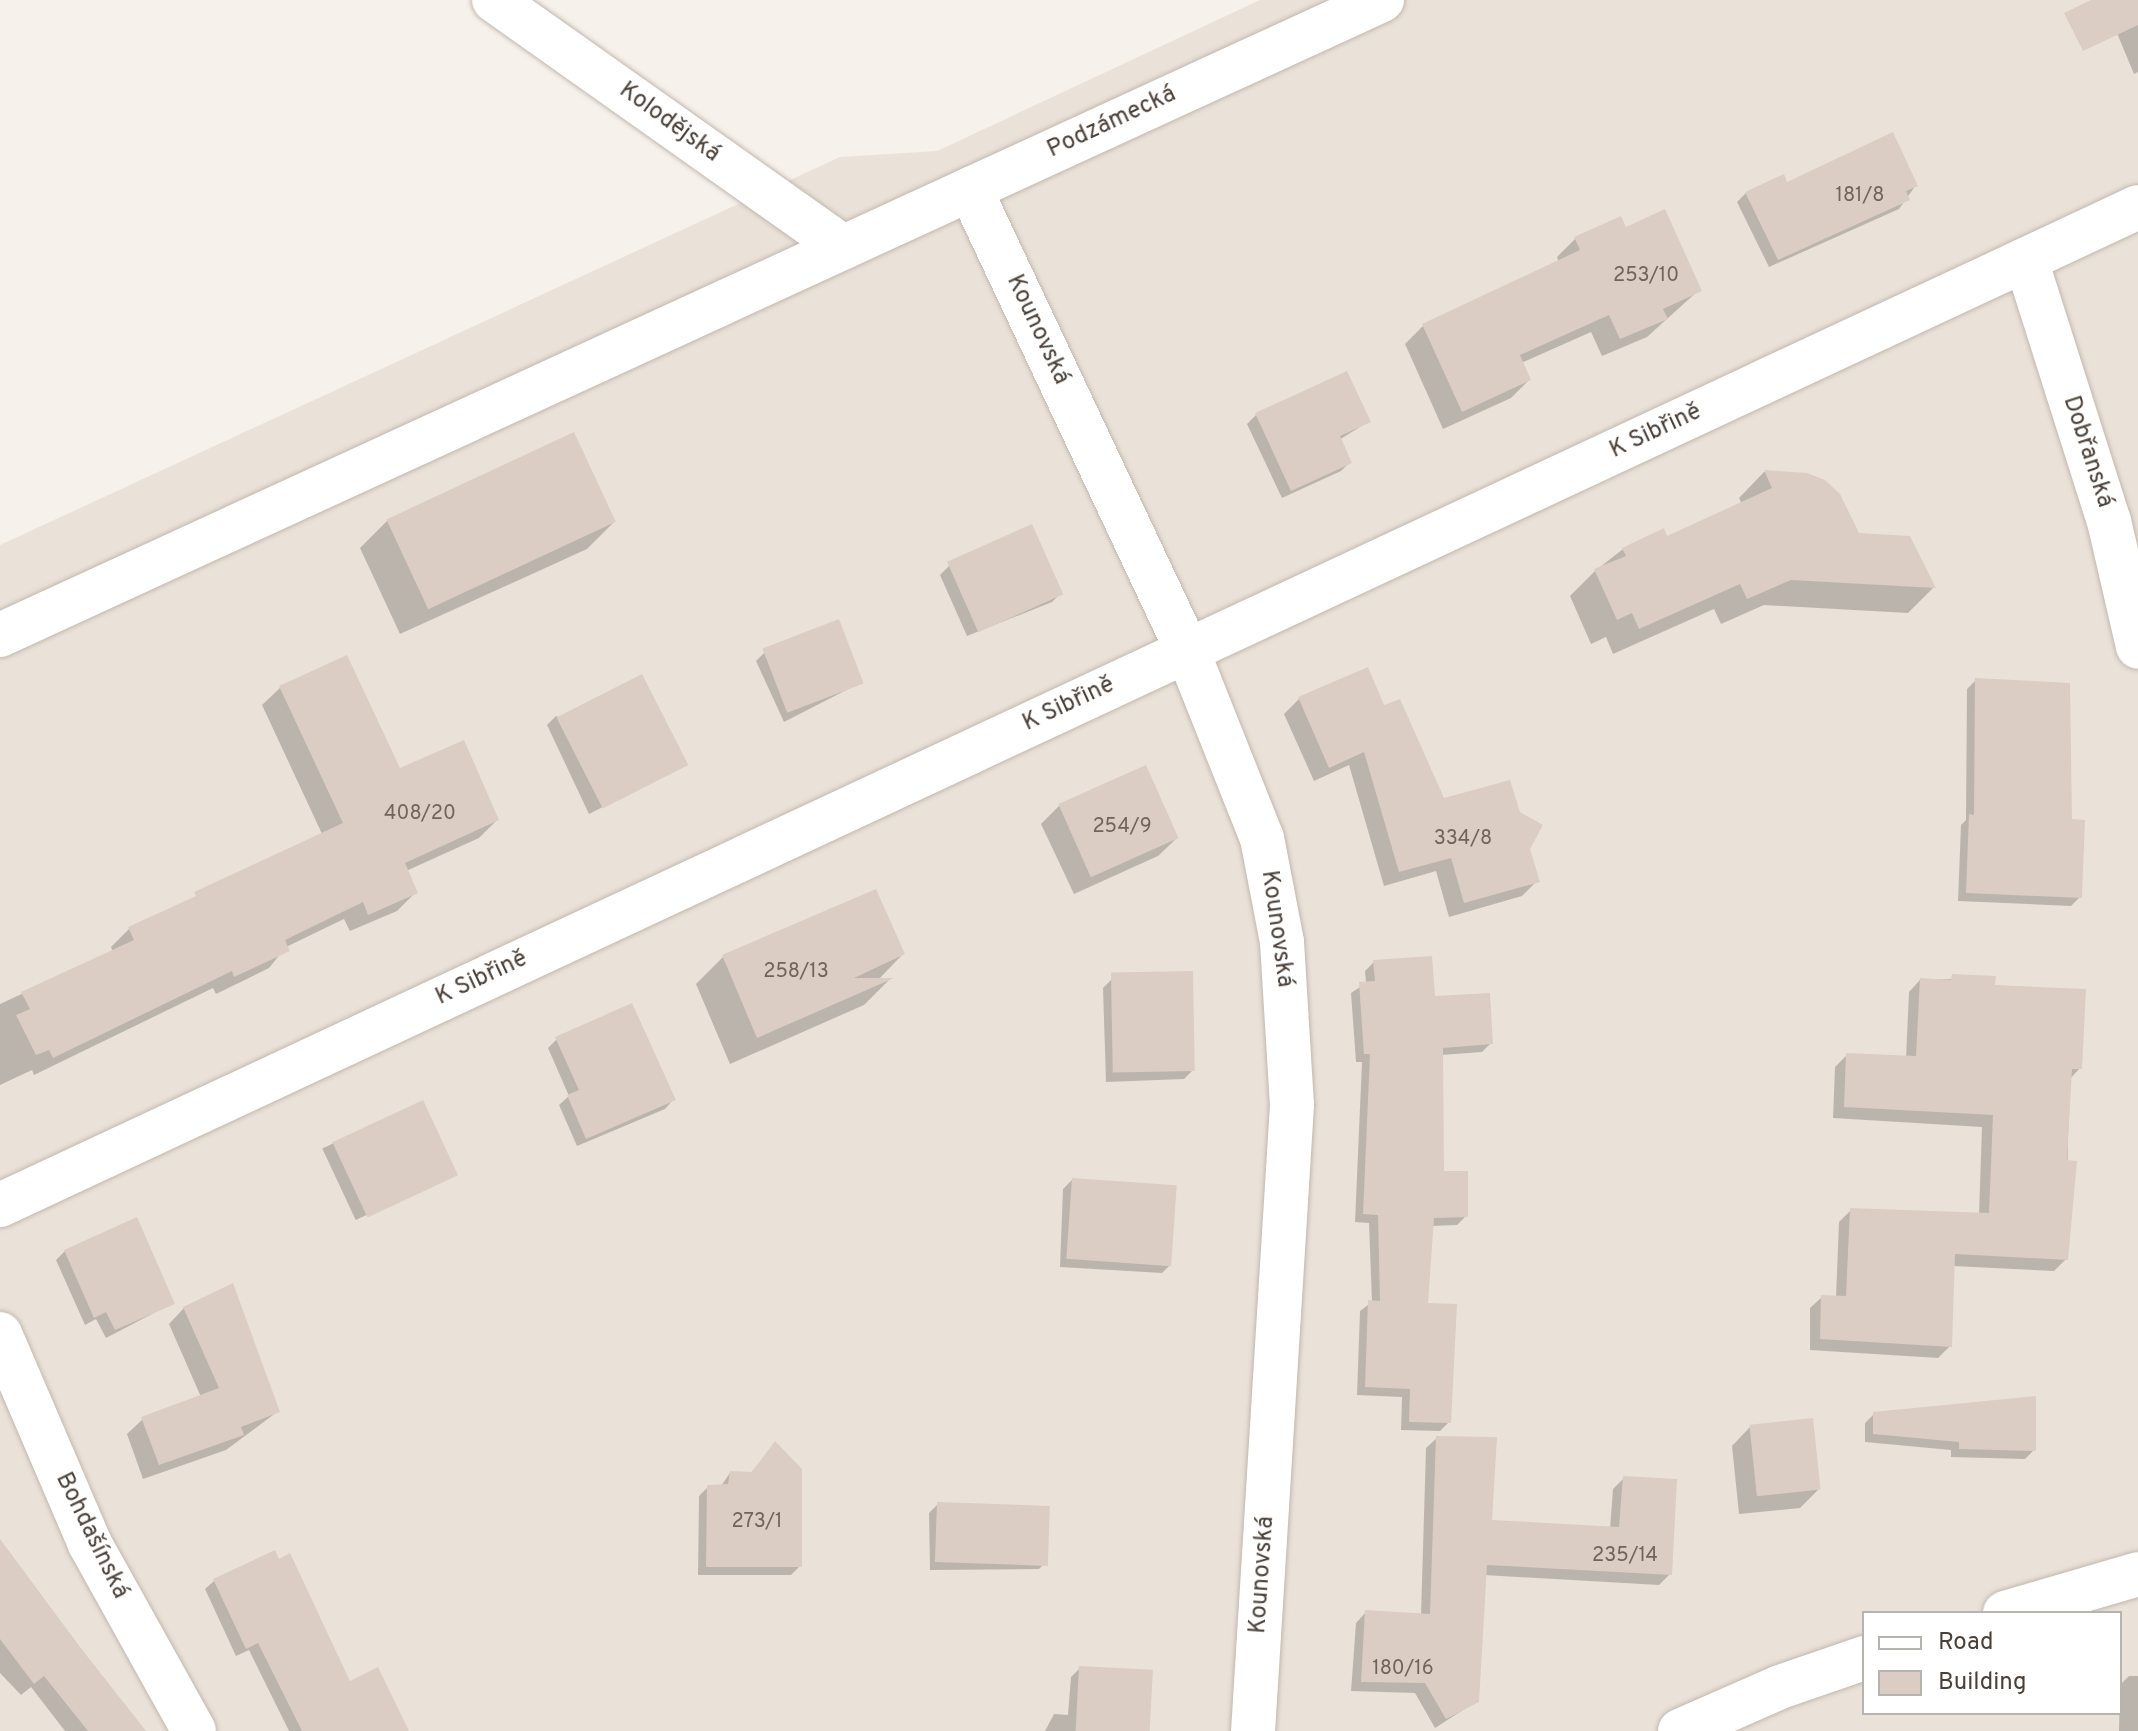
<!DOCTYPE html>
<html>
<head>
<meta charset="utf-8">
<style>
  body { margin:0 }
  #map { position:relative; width:2138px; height:1731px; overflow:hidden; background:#f6f1eb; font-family:Overpass,sans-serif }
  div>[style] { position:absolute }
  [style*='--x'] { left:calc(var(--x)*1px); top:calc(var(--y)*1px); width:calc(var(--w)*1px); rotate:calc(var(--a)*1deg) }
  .residential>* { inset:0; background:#eae2d9 }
  .shadow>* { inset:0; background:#0003; transform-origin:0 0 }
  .building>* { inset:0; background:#dbcdc3; transform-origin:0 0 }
  .roads { filter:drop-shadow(0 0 2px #c2b7ad) drop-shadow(0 0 2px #c2b7ad) }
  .minor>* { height:44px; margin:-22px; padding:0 22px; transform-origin:22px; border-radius:22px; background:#fff }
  span { translate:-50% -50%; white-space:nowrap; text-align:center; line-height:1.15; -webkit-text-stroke:6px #fff; paint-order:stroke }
  .number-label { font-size:20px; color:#6f635b }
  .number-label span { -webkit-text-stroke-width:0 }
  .street-label { font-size:24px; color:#4b4038 }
  .legend { position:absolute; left:1862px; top:1611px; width:260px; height:104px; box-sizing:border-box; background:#fff; border:2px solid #b7b3af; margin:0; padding:10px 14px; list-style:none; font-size:24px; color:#4b4038 }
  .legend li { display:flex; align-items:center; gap:16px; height:40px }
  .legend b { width:40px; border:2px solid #b7b3af }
</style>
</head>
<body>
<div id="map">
  <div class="residential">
    <div style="clip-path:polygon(evenodd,1260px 0,2138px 0,2138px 1731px,0 1731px,0 545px,840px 157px,937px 151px,1260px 0,1864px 1613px,2120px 1613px,2120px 1713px,1864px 1713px,1864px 1613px)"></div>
  </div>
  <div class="shadow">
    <div style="clip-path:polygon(2138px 11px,2138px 72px,2134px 74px,2114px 26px)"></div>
    <div style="clip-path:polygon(1786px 184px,1916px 185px,1899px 209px,1769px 267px,1737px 202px,1746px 193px)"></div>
    <div style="clip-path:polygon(1625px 230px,1699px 290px,1647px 337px,1602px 356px,1591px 332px,1521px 363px,1529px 380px,1511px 398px,1443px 429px,1405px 344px,1423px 326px,1559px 262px,1557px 257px,1575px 239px)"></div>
    <div style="clip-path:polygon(1256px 415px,1368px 422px,1339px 440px,1350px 462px,1341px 471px,1282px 498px,1247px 424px)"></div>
    <div style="clip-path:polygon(1764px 472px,1806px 475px,1858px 535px,1908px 538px,1933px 588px,1908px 613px,1764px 605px,1721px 624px,1714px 609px,1613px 654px,1606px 637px,1591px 644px,1570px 596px,1595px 571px,1623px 549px,1666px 539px,1742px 504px,1739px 498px)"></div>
    <div style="clip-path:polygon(387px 521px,614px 522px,587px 549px,400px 634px,360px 548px)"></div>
    <div style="clip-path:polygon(949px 566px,1061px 593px,1052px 602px,967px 636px,940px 575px)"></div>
    <div style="clip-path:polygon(765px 652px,862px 682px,784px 722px,756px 661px)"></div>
    <div style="clip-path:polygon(1976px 680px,2070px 821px,2080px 897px,2071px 906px,1958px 901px,1961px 825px,1966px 820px,1967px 689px)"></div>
    <div style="clip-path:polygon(281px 687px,399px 771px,497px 820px,479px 838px,406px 871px,415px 893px,397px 911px,350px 931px,344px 919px,286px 947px,269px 968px,216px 994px,213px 988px,34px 1075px,32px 1070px,0 1085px,0 1004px,113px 952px,111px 947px,129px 929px,323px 836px,262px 705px)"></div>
    <div style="clip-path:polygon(1299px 699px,1383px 708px,1443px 801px,1528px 849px,1537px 881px,1522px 896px,1449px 917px,1436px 871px,1384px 886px,1349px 765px,1314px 781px,1284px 714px)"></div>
    <div style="clip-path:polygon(556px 716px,685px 765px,589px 814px,547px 725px)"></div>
    <div style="clip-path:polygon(1060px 805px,1177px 838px,1158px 856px,1074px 894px,1041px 824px)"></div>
    <div style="clip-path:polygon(903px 954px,878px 980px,889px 980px,864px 1005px,730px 1064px,696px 984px,723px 957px)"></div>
    <div style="clip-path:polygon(1374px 962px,1433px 998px,1491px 1043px,1482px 1052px,1441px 1055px,1442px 1173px,1466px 1216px,1457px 1225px,1431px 1226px,1426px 1305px,1449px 1422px,1440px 1431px,1401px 1430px,1402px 1397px,1357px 1395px,1360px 1311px,1372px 1302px,1369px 1223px,1355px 1222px,1362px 1062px,1356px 1062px,1351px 993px,1366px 983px,1365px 971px)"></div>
    <div style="clip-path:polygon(1993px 978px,1993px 987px,2080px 1068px,2069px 1080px,2066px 1259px,2054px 1271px,1953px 1266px,1950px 1346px,1938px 1358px,1810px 1350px,1810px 1308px,1822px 1297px,1836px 1298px,1839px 1222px,1851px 1210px,1979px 1215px,1982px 1127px,1833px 1118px,1835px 1067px,1847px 1055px,1906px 1058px,1909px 992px,1920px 980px)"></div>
    <div style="clip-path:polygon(1112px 979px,1193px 1070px,1184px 1079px,1106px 1082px,1103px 988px)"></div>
    <div style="clip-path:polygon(557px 1039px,673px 1100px,665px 1109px,577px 1146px,559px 1105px,569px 1096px,548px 1048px)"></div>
    <div style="left:422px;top:1102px;width:79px;height:110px;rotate:65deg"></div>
    <div style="clip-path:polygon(1072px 1180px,1171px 1264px,1162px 1273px,1060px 1267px,1063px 1189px)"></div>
    <div style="clip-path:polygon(65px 1251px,173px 1303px,106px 1338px,96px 1319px,85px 1325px,56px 1260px)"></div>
    <div style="clip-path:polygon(184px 1308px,277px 1412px,226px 1450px,143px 1479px,127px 1434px,143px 1419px,201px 1397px,169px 1324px)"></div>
    <div style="clip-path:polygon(1874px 1414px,2034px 1450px,2025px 1459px,1951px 1457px,1951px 1450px,1865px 1442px,1865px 1423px)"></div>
    <div style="clip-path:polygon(1750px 1427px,1818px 1490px,1800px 1508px,1739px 1514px,1732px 1446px)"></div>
    <div style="clip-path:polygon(1437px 1438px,1490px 1522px,1610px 1529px,1613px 1489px,1624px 1478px,1670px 1574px,1659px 1585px,1484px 1575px,1477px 1701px,1435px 1728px,1415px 1693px,1351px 1691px,1356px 1623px,1366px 1612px,1421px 1616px,1426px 1448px)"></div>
    <div style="clip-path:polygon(775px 1444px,800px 1566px,791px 1575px,698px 1575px,699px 1496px,708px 1487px,721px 1486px,730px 1473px,750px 1474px)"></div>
    <div style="clip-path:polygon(938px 1504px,1048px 1560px,1039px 1569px,930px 1570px,929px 1513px)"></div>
    <div style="clip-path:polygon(0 1542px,141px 1731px,65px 1731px,31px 1687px,21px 1695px,0 1673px)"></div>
    <div style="clip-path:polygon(214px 1581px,350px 1684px,407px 1731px,289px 1731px,249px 1650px,236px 1656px,205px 1589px)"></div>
    <div style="clip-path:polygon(1080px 1668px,1148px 1731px,1045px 1731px,1054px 1714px,1068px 1715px,1071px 1677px)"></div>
    <div style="clip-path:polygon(2129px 1676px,2138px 1676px,2138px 1731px,2119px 1731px,2120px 1685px)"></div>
  </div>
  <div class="building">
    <div style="clip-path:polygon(2091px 0,2138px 0,2138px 25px,2083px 51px,2064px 13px)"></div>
    <div style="clip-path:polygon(1893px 132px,1918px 186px,1906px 191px,1910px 200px,1778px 260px,1745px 192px,1784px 174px,1787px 182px)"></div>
    <div style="clip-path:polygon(1665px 209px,1702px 291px,1663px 309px,1668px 319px,1620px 339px,1609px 315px,1520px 355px,1531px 380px,1462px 412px,1422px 324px,1580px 250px,1574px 237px,1621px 216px,1626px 227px)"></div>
    <div style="clip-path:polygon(1347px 371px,1371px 422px,1340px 436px,1352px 463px,1291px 491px,1255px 413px)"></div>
    <div style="left:574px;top:432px;width:99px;height:207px;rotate:65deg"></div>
    <div style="clip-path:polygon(1764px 470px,1807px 473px,1825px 480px,1840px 494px,1859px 533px,1910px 536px,1936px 588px,1791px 580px,1747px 599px,1740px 584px,1639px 629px,1632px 613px,1617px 620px,1594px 569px,1626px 556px,1622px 548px,1664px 528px,1667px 536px,1772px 488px)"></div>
    <div style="left:1032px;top:524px;width:77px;height:93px;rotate:66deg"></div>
    <div style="left:839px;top:619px;width:69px;height:82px;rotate:69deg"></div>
    <div style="clip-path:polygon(347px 655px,400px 768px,464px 740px,499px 820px,405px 863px,418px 893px,368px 915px,363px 902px,285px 940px,290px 951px,234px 977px,232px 971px,53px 1058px,49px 1050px,36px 1055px,16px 1015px,30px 1009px,21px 992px,134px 940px,128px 927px,196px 896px,194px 892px,343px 823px,279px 686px)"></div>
    <div style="clip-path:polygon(1368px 667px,1384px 705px,1400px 699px,1444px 798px,1510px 780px,1520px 812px,1543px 825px,1530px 849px,1540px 882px,1464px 903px,1451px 858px,1399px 872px,1364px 752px,1329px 768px,1298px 697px)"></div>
    <div style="left:642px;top:674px;width:102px;height:96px;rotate:63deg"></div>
    <div style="clip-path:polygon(1975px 678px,2070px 683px,2072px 819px,2085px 820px,2082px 898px,1966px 893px,1969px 814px,1974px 815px)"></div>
    <div style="left:1146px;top:765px;width:80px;height:96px;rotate:66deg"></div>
    <div style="clip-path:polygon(876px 889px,905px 954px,854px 978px,894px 978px,757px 1038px,722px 955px)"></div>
    <div style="clip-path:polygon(1432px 956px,1435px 996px,1490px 993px,1493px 1044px,1443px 1048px,1444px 1171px,1468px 1171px,1468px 1217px,1434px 1218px,1428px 1303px,1457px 1304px,1451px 1423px,1409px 1422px,1410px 1389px,1365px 1387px,1368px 1300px,1380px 1301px,1378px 1215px,1363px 1214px,1370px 1054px,1364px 1054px,1359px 982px,1375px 981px,1373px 960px)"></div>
    <div style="left:1193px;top:971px;width:100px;height:82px;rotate:89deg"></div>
    <div style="clip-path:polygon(1952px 974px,1996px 976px,1995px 985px,2086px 989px,2082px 1069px,2072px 1069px,2067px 1160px,2077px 1161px,2068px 1260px,1955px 1254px,1952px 1347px,1820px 1339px,1821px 1295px,1846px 1296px,1850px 1208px,1989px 1213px,1993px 1115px,1844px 1107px,1846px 1053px,1916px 1056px,1920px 978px,1951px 980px)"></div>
    <div style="clip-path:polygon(632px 1003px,676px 1100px,586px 1139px,567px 1095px,579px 1090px,555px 1037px)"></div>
    <div style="left:423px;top:1100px;width:83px;height:100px;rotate:65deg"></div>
    <div style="left:1072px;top:1178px;width:105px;height:81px;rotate:4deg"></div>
    <div style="clip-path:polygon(137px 1217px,175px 1304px,115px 1330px,106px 1312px,94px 1318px,64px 1250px)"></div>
    <div style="clip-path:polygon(233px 1283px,280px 1412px,241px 1427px,244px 1435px,159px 1465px,141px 1417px,219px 1388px,183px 1307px)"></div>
    <div style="clip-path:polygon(2036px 1396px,2036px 1451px,1959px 1449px,1959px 1442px,1873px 1434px,1873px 1412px)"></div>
    <div style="left:1813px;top:1418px;width:72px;height:64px;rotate:84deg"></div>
    <div style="clip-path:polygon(1436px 1436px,1497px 1437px,1492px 1520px,1619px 1527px,1623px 1476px,1677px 1479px,1672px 1575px,1487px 1565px,1479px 1702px,1446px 1719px,1425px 1683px,1361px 1682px,1365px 1610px,1430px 1614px)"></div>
    <div style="clip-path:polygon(775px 1441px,802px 1469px,802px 1567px,706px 1567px,707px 1485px,728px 1484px,730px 1471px,752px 1472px)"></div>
    <div style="left:937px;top:1502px;width:113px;height:60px;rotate:2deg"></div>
    <div style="clip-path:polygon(0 1539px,80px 1647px,146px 1731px,88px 1731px,44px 1676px,34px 1684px,0 1639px)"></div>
    <div style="clip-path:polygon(275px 1550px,279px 1559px,290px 1553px,350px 1681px,378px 1667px,409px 1731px,302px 1731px,258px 1643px,246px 1649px,213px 1579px)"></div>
    <div style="left:1079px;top:1666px;width:74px;height:65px;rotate:3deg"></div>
  </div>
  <div class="roads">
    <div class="minor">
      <div style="--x:494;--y:0;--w:428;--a:35.3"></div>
      <div style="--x:970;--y:189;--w:510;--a:64.79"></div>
      <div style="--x:1187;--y:650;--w:202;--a:68.3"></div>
      <div style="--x:1262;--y:838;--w:106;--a:79.1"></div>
      <div style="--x:1282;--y:942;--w:163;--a:86.5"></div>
      <div style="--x:1292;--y:1105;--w:627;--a:93.56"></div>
      <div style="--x:2026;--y:260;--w:274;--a:72.4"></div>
      <div style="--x:2109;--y:521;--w:129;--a:77"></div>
      <div style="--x:0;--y:635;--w:1521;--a:-24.68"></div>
      <div style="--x:0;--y:1205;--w:2359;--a:-25.02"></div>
      <div style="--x:0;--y:1334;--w:228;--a:66.8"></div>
      <div style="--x:90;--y:1544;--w:214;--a:60.9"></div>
      <div style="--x:2005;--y:1613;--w:139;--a:-16.3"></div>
      <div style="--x:1680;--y:1731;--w:109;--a:-23.7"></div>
      <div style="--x:1780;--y:1687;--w:89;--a:-19"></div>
    </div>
  </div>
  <div class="number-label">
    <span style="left:1860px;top:196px">181/8</span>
    <span style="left:1646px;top:276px">253/10</span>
    <span style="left:420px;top:814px">408/20</span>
    <span style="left:1122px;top:827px">254/9</span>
    <span style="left:1463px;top:839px">334/8</span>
    <span style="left:796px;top:972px">258/13</span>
    <span style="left:757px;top:1522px">273/1</span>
    <span style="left:1625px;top:1556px">235/14</span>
    <span style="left:1403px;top:1669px">180/16</span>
  </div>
  <div class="street-label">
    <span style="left:669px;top:123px;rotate:36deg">Kolodějská</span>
    <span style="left:1112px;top:123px;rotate:-25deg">Podzámecká</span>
    <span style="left:1037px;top:330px;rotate:65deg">Kounovská</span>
    <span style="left:1656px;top:432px;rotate:-25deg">K Sibřině</span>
    <span style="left:2087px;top:452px;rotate:72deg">Dobřanská</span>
    <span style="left:1069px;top:705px;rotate:-25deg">K Sibřině</span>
    <span style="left:1276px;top:929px;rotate:82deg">Kounovská</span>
    <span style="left:482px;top:979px;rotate:-25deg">K Sibřině</span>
    <span style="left:91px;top:1536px;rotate:64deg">Bohdašínská</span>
    <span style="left:1263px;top:1575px;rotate:-86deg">Kounovská</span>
  </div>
  <ul class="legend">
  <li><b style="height:10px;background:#fff"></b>Road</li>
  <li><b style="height:22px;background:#dbcdc3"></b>Building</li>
  </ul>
</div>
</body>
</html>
